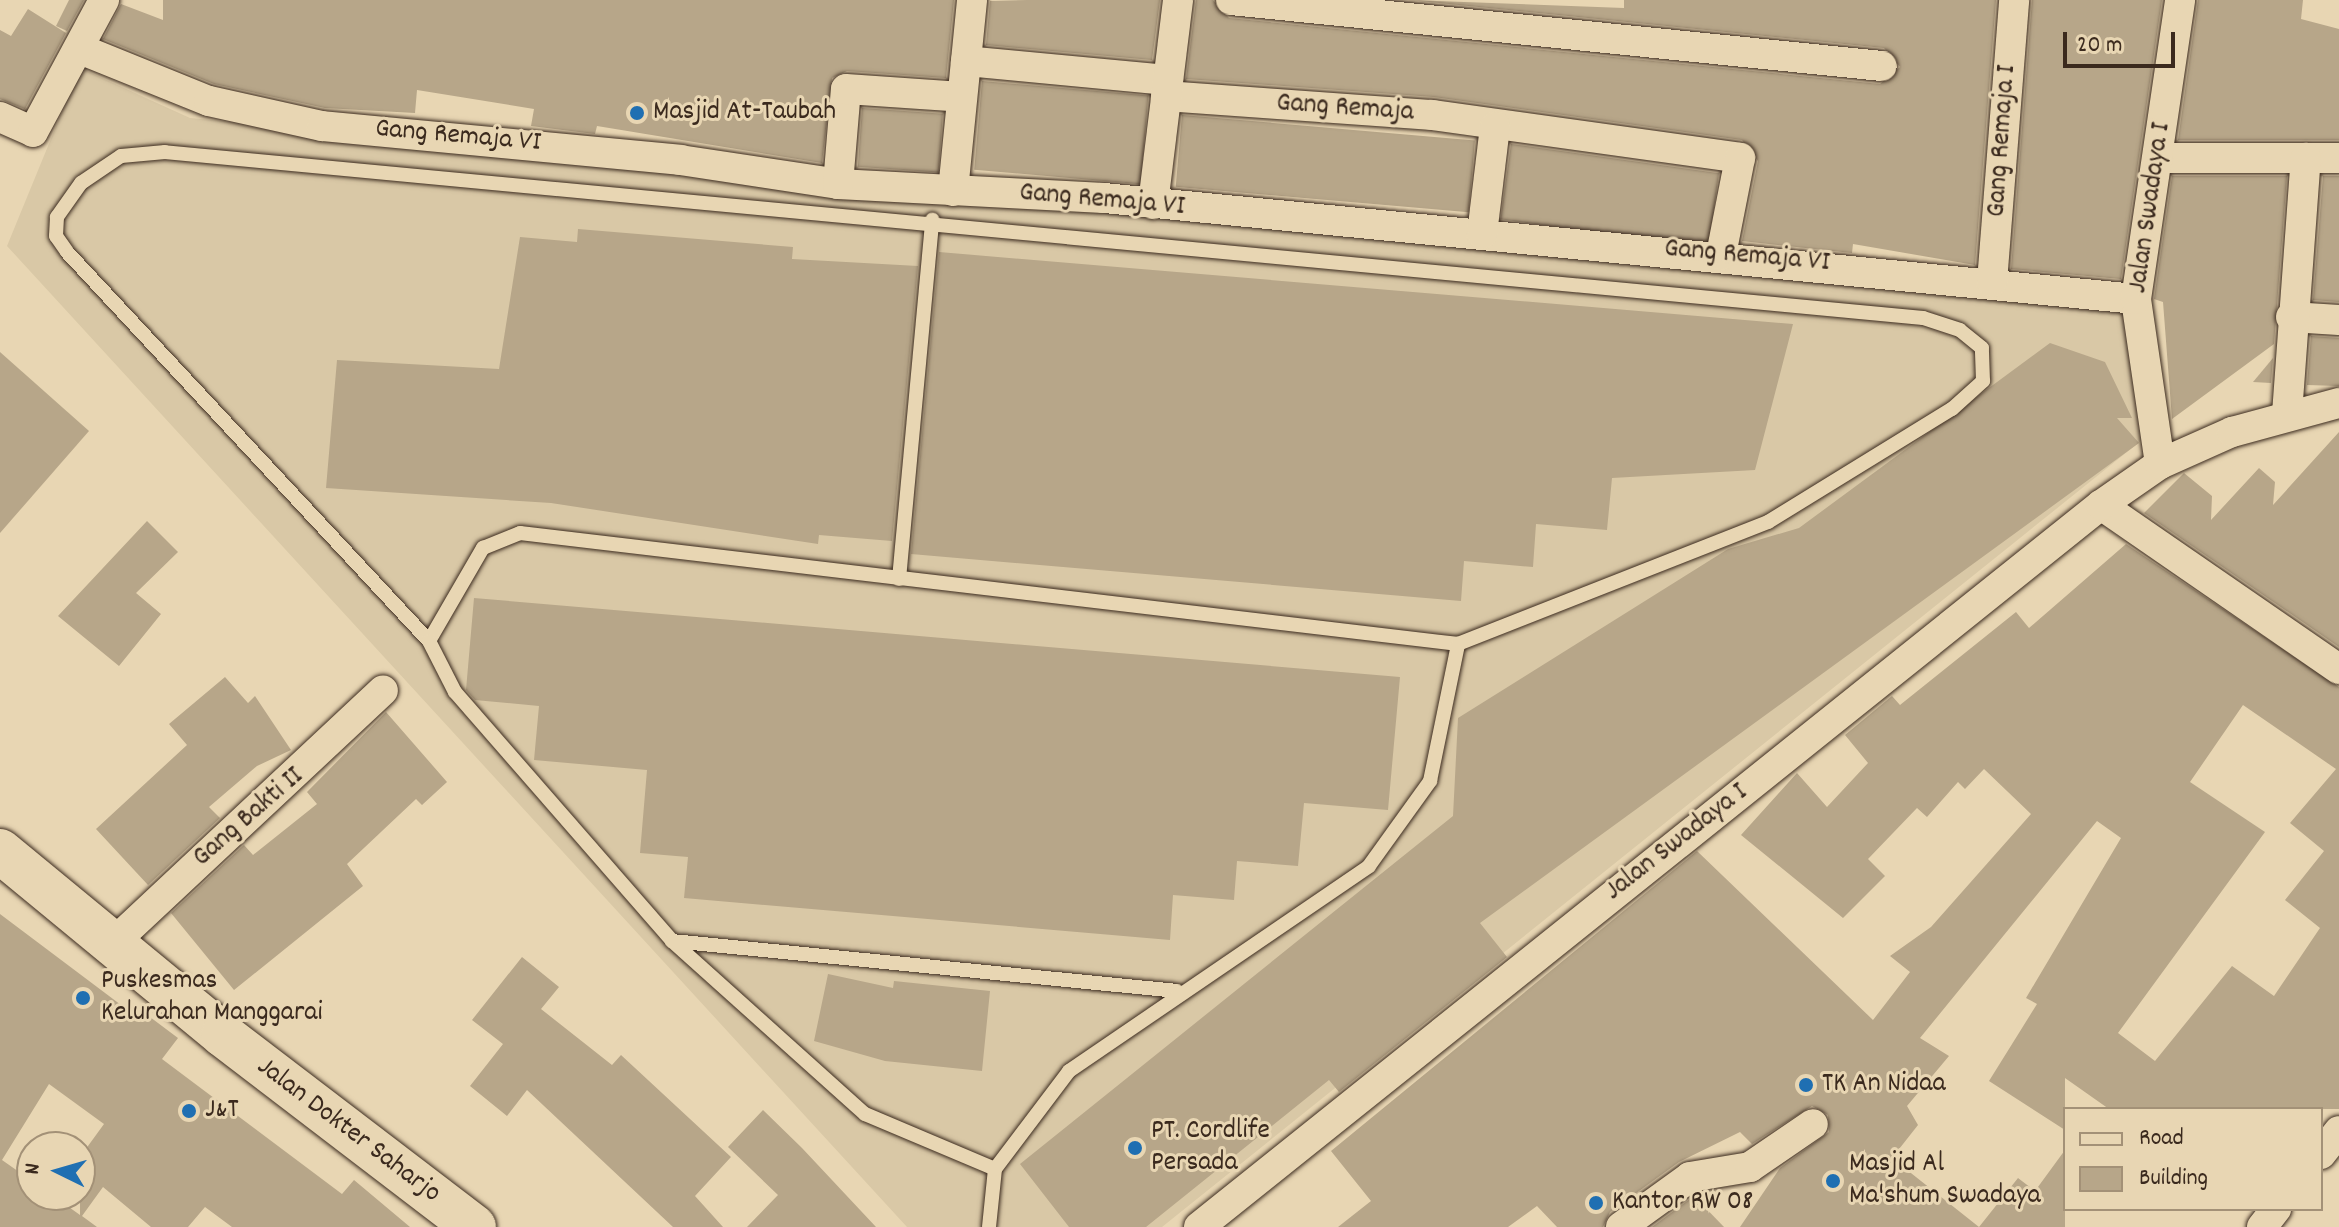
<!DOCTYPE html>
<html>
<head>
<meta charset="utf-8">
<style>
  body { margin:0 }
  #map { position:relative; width:2339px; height:1227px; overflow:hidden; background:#e8d6b3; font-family:Dekko,sans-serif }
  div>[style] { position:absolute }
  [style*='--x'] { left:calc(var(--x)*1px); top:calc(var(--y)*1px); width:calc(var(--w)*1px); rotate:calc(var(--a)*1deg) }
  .built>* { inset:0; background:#d9c8a6 }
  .building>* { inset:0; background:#b7a689; transform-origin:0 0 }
  .roads { filter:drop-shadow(0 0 2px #3b2a1e) drop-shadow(0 0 2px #3b2a1e) }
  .lane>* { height:14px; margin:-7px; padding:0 7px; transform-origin:7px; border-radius:7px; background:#e8d6b3 }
  .street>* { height:30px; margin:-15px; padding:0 15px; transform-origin:15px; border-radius:15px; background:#e8d6b3 }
  .primary>* { height:44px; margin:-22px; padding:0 22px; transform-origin:22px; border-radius:22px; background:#e8d6b3 }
  .dots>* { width:22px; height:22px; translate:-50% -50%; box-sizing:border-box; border:4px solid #e8d6b3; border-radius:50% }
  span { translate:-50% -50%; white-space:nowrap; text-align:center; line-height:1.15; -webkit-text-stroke:6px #e8d6b3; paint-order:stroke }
  .street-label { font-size:28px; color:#3b2a1e }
  .poi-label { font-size:28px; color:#3b2a1e }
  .left { translate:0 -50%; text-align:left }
  .legend { position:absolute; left:2063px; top:1107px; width:260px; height:104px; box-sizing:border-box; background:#e8d6b3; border:2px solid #a39177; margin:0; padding:10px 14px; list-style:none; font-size:24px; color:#3b2a1e }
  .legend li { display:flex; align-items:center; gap:16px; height:40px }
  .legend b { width:40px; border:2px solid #a39177 }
  .north { position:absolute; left:16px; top:1131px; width:80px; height:80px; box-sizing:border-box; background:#e8d6b3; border:2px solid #a39177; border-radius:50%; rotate:275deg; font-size:22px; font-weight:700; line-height:32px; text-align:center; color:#3b2a1e }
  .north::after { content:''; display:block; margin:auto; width:28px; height:36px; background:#1f6fb2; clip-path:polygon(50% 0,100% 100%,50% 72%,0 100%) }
  .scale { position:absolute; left:2063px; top:32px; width:112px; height:36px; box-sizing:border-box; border:4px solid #3b2a1e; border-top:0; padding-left:10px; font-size:24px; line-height:28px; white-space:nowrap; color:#3b2a1e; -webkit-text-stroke:6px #e8d6b3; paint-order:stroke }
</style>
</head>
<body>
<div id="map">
  <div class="built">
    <div style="clip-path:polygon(80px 68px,190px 118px,2126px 303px,2142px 440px,1162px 1227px,907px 1227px,7px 246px)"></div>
  </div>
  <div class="building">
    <div style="clip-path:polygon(69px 0,84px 0,67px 31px,56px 26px)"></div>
    <div style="clip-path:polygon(163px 0,954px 0,946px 78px,847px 71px,832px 78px,822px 163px,597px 126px,595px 134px,531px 126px,534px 109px,417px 90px,415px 113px,325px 108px,214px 84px,103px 39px,121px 4px,163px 20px)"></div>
    <div style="clip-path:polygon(1027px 0,1160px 0,1152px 60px,986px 45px,990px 1px)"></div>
    <div style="clip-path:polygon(1196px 0,1213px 0,1229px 18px,1880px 84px,1900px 67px,1884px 48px,1409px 0,1624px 8px,1624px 0,1996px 0,1975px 265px,1853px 244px,1852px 253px,1742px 241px,1758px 161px,1742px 140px,1434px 97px,1186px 79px)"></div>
    <div style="clip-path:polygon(2032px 0,2162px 0,2121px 279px,2011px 269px)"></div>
    <div style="clip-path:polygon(2198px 0,2303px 0,2301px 19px,2339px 29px,2339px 140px,2178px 140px)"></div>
    <div style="clip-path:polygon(28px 9px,66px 33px,25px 109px,0 99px,0 30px,11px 36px)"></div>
    <div style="left:982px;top:81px;width:167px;height:89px;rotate:5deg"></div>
    <div style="left:862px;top:108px;width:81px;height:59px;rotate:4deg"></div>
    <div style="left:1182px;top:115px;width:294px;height:72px;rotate:5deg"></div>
    <div style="left:1511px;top:144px;width:210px;height:76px;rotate:8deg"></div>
    <div style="clip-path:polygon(2172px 176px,2287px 176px,2274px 344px,2172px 419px,2163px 302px,2154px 299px)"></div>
    <div style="clip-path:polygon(2323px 176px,2339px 176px,2339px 302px,2313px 300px)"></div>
    <div style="clip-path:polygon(578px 229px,793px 247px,792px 259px,918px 266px,892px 541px,819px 535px,818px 544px,551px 503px,326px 488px,337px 360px,499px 369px,520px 237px,577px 242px)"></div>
    <div style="clip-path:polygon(939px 252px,1793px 324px,1755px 470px,1612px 478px,1607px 530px,1536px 524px,1533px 567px,1464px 561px,1461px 601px,911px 554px)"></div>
    <div style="clip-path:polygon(2311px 336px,2339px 338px,2339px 386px,2307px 385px)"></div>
    <div style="clip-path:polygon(2050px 343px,2105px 362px,2132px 418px,2117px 418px,2139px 443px,1480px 923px,1507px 957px,1339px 1092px,1329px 1080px,1146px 1227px,1069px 1227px,1020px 1164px,1453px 816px,1458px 718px,1728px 549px,1799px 528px)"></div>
    <div style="clip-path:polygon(0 352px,89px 431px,0 533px)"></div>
    <div style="clip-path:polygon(2273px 358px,2271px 383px,2253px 382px)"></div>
    <div style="clip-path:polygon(2339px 432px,2339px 647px,2144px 513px,2184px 473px,2212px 496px,2211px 520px,2259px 468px,2275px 482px,2273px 505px)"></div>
    <div style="clip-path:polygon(147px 521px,178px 552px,136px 593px,161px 614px,119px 666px,58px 616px)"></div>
    <div style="clip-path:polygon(evenodd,2126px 544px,2339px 687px,2339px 1109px,2109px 1109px,2065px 1078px,2065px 1130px,1989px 1081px,2037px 1004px,2026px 998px,2121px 838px,2097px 821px,1920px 1038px,1949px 1056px,1907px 1106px,1918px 1125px,1892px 1158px,1979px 1227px,2018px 1178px,2035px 1191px,2065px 1150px,2065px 1227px,1740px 1227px,1780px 1168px,1829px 1132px,1828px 1115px,1812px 1106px,1752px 1144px,1740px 1132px,1679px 1162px,1610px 1212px,1603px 1227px,1557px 1227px,1537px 1206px,1508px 1227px,1338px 1227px,1371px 1201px,1331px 1151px,1697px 851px,1873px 1020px,1910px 972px,1890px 956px,1931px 927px,2031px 814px,1984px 769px,1965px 789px,1958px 782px,1927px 817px,1917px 808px,1868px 859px,1885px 876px,1843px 918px,1741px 835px,1797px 773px,1827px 807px,1868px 763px,1845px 735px,1892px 696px,1900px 705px,2016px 612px,2029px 628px,2126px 544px,2243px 705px,2336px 769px,2290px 823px,2324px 851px,2285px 900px,2320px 928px,2274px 996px,2232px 966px,2155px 1061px,2118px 1033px,2265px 832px,2190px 782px,2243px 705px)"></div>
    <div style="clip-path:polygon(474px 598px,1400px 677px,1388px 810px,1304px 803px,1298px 866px,1237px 861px,1234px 900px,1173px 895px,1170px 940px,684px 898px,688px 857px,640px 853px,647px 770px,534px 760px,539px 706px,475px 700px,466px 690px)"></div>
    <div style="clip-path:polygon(225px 677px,248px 703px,255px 696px,291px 750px,257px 766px,209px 807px,220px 818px,148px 885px,96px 829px,187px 745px,169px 724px)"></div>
    <div style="clip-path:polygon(386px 712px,447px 782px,422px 805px,416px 799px,347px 864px,363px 886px,234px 990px,171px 913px,244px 845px,253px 855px,317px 804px,307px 792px)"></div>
    <div style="clip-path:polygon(evenodd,0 914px,129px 1011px,134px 1005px,178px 1038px,162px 1059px,342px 1194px,354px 1180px,410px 1227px,232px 1227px,205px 1207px,188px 1227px,151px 1227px,103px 1187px,82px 1216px,97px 1227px,0 1227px,0 914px,49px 1084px,104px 1124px,80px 1157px,80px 1215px,52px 1195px,32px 1195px,32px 1181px,2px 1160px,49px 1084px)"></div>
    <div style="clip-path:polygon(522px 957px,559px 987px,541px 1009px,612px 1065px,621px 1055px,731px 1157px,695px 1196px,723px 1227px,673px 1227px,527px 1090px,507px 1116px,470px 1086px,503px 1044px,472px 1020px)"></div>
    <div style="clip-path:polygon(828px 974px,893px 988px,894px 981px,990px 991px,982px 1071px,885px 1061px,814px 1041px)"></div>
    <div style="clip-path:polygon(763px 1110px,802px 1148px,876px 1227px,747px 1227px,778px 1195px,728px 1147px)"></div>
    <div style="clip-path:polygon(1694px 1196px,1724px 1227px,1652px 1227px)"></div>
  </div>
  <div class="roads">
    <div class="lane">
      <div style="--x:899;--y:579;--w:361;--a:-84.7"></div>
      <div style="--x:429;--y:641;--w:108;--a:-59.9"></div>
      <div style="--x:483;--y:548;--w:40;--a:-22"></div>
      <div style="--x:520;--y:533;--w:945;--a:6.75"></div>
      <div style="--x:1458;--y:644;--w:333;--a:-21.5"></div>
      <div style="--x:1768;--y:522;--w:216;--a:-31.6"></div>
      <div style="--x:1952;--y:409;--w:42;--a:-42.1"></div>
      <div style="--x:1983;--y:381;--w:33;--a:-92"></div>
      <div style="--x:1982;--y:348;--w:28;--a:-141"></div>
      <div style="--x:1960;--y:330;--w:39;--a:-162"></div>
      <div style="--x:1923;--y:318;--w:1766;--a:-174.61"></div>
      <div style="--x:165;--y:152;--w:44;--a:174.8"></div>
      <div style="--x:121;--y:156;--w:48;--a:146"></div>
      <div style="--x:81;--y:183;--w:42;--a:125.2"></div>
      <div style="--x:57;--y:217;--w:19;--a:93"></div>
      <div style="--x:56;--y:236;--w:19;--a:55"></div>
      <div style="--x:67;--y:252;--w:531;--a:47.06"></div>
      <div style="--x:429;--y:641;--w:57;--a:63"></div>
      <div style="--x:455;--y:692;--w:330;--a:48.9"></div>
      <div style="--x:672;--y:941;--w:259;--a:41.9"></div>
      <div style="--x:865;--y:1114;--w:141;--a:22.9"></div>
      <div style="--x:672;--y:941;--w:507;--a:5.65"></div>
      <div style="--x:989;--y:1227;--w:58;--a:-84.1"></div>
      <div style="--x:995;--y:1169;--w:123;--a:-52.9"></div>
      <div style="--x:1069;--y:1071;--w:363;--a:-34.3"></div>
      <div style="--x:1369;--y:866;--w:105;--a:-54.3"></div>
      <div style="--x:1430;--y:781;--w:140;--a:-78.4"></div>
    </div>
    <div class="street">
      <div style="--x:1231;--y:0;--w:654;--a:5.79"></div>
      <div style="--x:80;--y:49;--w:139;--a:22"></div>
      <div style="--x:209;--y:101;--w:116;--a:12.5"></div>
      <div style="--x:322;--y:126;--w:360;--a:5.4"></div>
      <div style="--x:680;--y:160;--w:160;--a:8.6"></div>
      <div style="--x:838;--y:184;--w:266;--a:3"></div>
      <div style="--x:1104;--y:198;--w:1037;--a:5.59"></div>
      <div style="--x:966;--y:61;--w:203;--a:5.4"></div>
      <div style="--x:1166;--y:96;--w:267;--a:4.1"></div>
      <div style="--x:1432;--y:115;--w:311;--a:7.9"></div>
      <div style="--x:1740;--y:158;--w:99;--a:101.1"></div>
      <div style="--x:0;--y:117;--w:36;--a:24"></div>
      <div style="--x:33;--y:132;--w:150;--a:-61.7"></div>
      <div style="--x:2158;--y:158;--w:181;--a:0"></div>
      <div style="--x:838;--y:184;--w:95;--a:-85.2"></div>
      <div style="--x:846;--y:89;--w:116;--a:3.9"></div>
      <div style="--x:953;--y:191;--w:192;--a:-84.3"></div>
      <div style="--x:1153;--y:204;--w:206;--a:-83"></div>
      <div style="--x:1482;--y:234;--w:108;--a:-83.1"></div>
      <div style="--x:1992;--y:282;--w:283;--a:-85.5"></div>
      <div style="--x:2291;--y:317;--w:48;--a:3.6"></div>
      <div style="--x:2287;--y:414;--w:257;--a:-85.8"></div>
      <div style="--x:2160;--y:464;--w:167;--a:-98.3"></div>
      <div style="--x:2136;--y:299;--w:302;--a:-81.6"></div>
      <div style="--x:2101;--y:505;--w:289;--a:34.6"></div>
      <div style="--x:112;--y:944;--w:371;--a:-43.1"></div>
      <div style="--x:2321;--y:1154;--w:29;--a:-52"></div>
      <div style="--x:1199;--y:1227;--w:1155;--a:-38.68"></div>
      <div style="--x:2101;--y:505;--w:72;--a:-34.8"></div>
      <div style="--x:2160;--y:464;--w:79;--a:-24"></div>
      <div style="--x:2232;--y:432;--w:111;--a:-15.2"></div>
      <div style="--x:1621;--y:1227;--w:85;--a:-35.9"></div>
      <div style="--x:1690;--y:1177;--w:61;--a:-9.5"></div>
      <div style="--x:1750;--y:1167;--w:76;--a:-34.3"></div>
      <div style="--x:2262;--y:1227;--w:23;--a:-52"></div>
    </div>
    <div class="primary">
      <div style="--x:0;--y:851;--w:289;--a:39.5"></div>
      <div style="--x:223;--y:1035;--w:316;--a:37.4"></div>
    </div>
  </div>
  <div class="dots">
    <div style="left:637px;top:113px;background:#1f6fb2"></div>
    <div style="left:83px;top:998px;background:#1f6fb2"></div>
    <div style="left:1806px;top:1085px;background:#1f6fb2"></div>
    <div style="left:189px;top:1111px;background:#1f6fb2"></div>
    <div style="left:1135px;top:1148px;background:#1f6fb2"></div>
    <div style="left:1833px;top:1181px;background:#1f6fb2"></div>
    <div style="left:1596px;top:1203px;background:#1f6fb2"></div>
  </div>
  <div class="street-label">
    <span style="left:1345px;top:109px;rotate:4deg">Gang Remaja</span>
    <span style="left:458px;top:137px;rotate:5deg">Gang Remaja VI</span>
    <span style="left:2003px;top:141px;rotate:-86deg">Gang Remaja I</span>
    <span style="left:1102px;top:201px;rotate:5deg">Gang Remaja VI</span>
    <span style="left:2151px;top:208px;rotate:-82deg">Jalan Swadaya I</span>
    <span style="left:1747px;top:257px;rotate:5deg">Gang Remaja VI</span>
    <span style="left:249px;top:818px;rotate:-41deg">Gang Bakti II</span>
    <span style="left:1677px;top:843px;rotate:-38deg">Jalan Swadaya I</span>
    <span style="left:348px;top:1131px;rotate:37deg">Jalan Dokter Saharjo</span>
  </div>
  <div class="poi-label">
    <span class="left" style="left:653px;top:113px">Masjid At-Taubah</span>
    <span class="left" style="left:101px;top:998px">Puskesmas<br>Kelurahan Manggarai</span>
    <span class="left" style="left:1822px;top:1085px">TK An Nidaa</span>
    <span class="left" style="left:205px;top:1111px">J&amp;T</span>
    <span class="left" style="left:1151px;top:1148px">PT. Cordlife<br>Persada</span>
    <span class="left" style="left:1849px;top:1181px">Masjid Al<br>Ma'shum Swadaya</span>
    <span class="left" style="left:1612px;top:1203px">Kantor RW 08</span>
  </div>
  <ul class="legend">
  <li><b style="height:10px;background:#e8d6b3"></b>Road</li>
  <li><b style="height:22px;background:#b7a689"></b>Building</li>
  </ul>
  <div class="north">N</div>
  <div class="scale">20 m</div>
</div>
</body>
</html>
